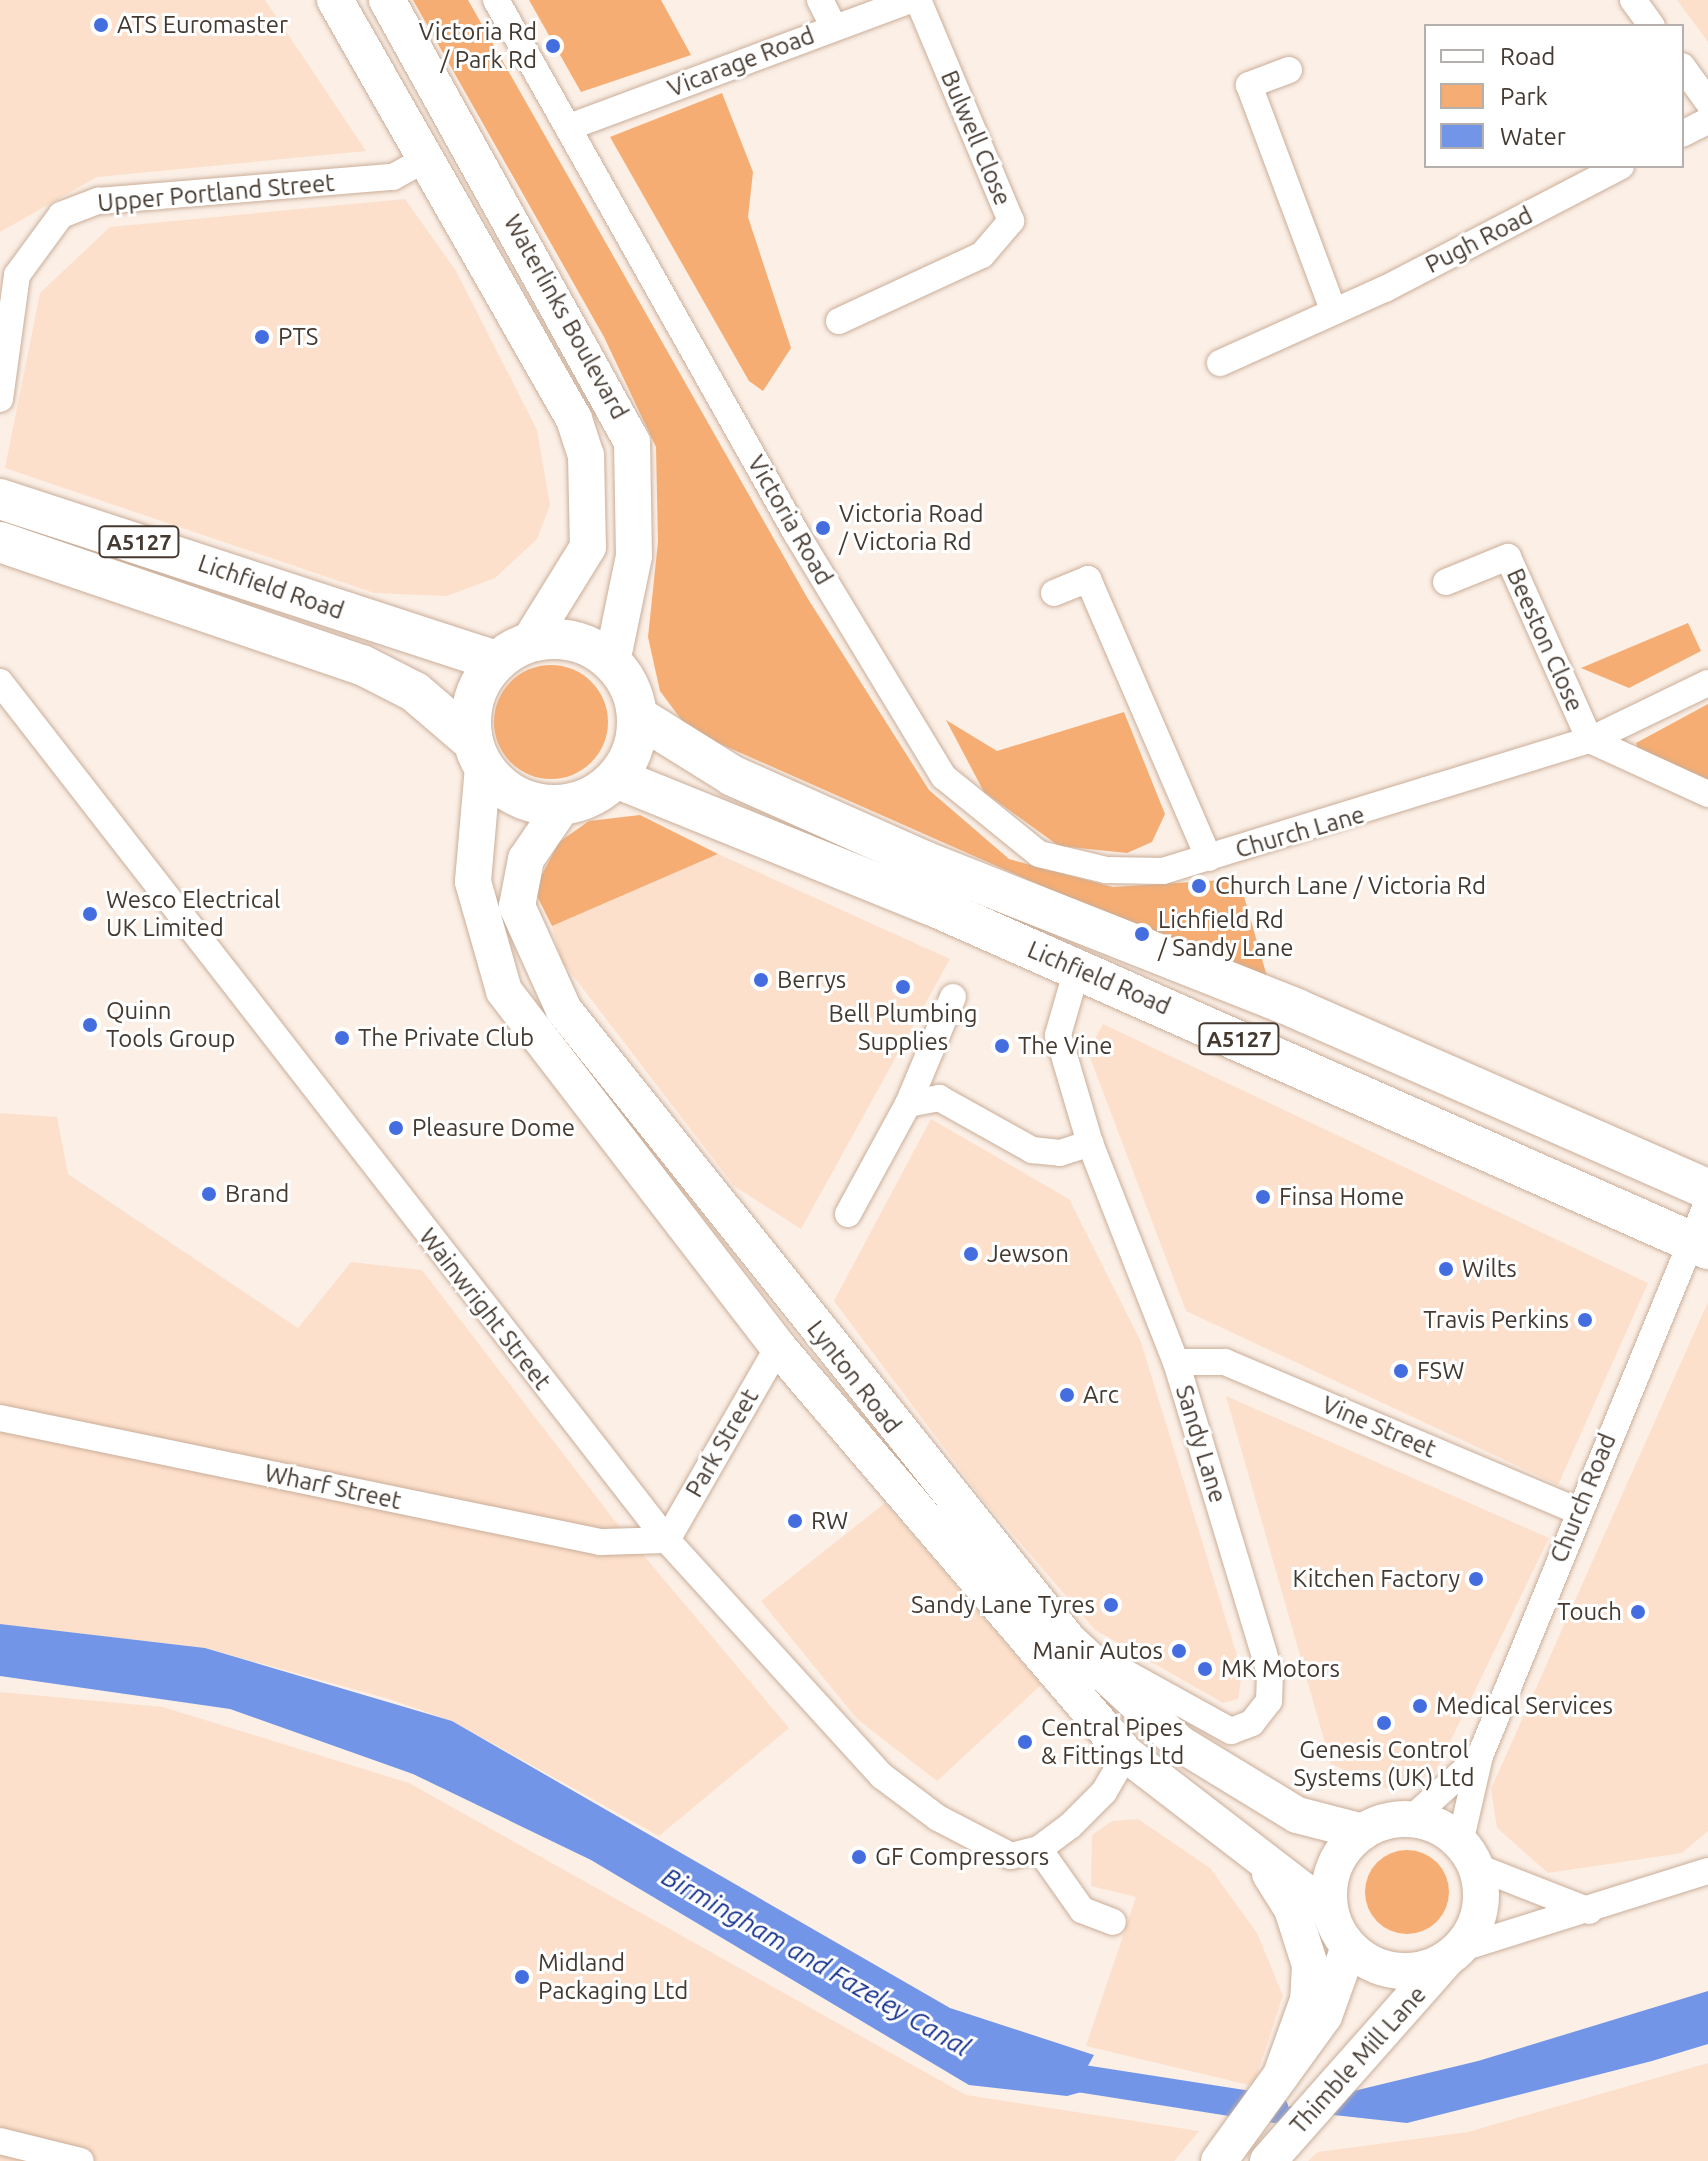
<!DOCTYPE html>
<html>
<head>
<meta charset="utf-8">
<style>
  body { margin:0 }
  #map { position:relative; width:1708px; height:2161px; overflow:hidden; background:#fbefe6; font-family:Ubuntu,sans-serif }
  div>[style] { position:absolute }
  [style*='--x'] { left:calc(var(--x)*1px); top:calc(var(--y)*1px); width:calc(var(--w)*1px); rotate:calc(var(--a)*1deg) }
  .built>* { inset:0; background:#fde0cb }
  .green>* { inset:0; background:#f5ad73 }
  .round { border-radius:50% }
  .water>* { inset:0; background:#7295e8 }
  .canal>* { height:28px; margin:-14px; padding:0 14px; transform-origin:14px; border-radius:14px; background:#7295e8 }
  .roads { filter:drop-shadow(0 0 2px #caae99) drop-shadow(0 0 2px #caae99) }
  .minor>* { height:26px; margin:-13px; padding:0 13px; transform-origin:13px; border-radius:13px; background:#fff }
  .secondary>* { height:36px; margin:-18px; padding:0 18px; transform-origin:18px; border-radius:18px; background:#fff }
  .secondary>.ring { margin:-18px; padding:0; box-sizing:content-box; background:none; border:36px solid #fff; border-radius:50% }
  .primary>* { height:40px; margin:-20px; padding:0 20px; transform-origin:20px; border-radius:20px; background:#fff }
  .primary>.ring { margin:-20px; padding:0; box-sizing:content-box; background:none; border:40px solid #fff; border-radius:50% }
  .dots>* { width:22px; height:22px; translate:-50% -50%; box-sizing:border-box; border:4px solid #fff; border-radius:50% }
  span { translate:-50% -50%; white-space:nowrap; text-align:center; line-height:1.15; -webkit-text-stroke:6px #fff; paint-order:stroke }
  .shield-label span { padding:2px 6px; background:#fff; border:2px solid; border-radius:6px; -webkit-text-stroke-width:0 }
  .shield-label { font-size:22px; color:#453a31; font-weight:700 }
  .poi-label { font-size:24px; color:#453a31 }
  .left { translate:0 -50%; text-align:left }
  .right { translate:-100% -50%; text-align:right }
  .street-label { font-size:24px; color:#453a31 }
  .water-label { font-size:26px; color:#15318f; font-style:italic }
  .legend { position:absolute; left:1424px; top:24px; width:260px; height:144px; box-sizing:border-box; background:#fff; border:2px solid #b5b0ad; margin:0; padding:10px 14px; list-style:none; font-size:24px; color:#453a31 }
  .legend li { display:flex; align-items:center; gap:16px; height:40px }
  .legend b { width:40px; border:2px solid #b5b0ad }
</style>
</head>
<body>
<div id="map">
  <div class="built">
    <div style="clip-path:polygon(0 0,265px 0,366px 151px,97px 177px,0 232px)"></div>
    <div style="clip-path:polygon(1677px 0,1708px 0,1708px 42px)"></div>
    <div style="clip-path:polygon(405px 199px,456px 271px,537px 430px,550px 505px,537px 539px,495px 578px,447px 596px,374px 593px,5px 468px,40px 293px,110px 227px)"></div>
    <div style="clip-path:polygon(718px 854px,950px 959px,801px 1229px,734px 1186px,561px 960px,552px 926px)"></div>
    <div style="clip-path:polygon(1103px 1024px,1648px 1283px,1558px 1485px,1186px 1311px,1088px 1052px)"></div>
    <div style="clip-path:polygon(0 1113px,57px 1117px,68px 1174px,298px 1328px,351px 1262px,422px 1270px,618px 1525px,789px 1728px,659px 1836px,452px 1721px,389px 1699px,205px 1648px,0 1624px)"></div>
    <div style="clip-path:polygon(931px 1119px,1069px 1199px,1141px 1342px,1242px 1672px,1238px 1699px,1223px 1703px,1095px 1630px,981px 1497px,834px 1301px)"></div>
    <div style="clip-path:polygon(1708px 1302px,1708px 1831px,1682px 1853px,1548px 1873px,1497px 1828px,1491px 1789px)"></div>
    <div style="clip-path:polygon(1226px 1396px,1549px 1538px,1435px 1773px,1390px 1790px,1331px 1764px)"></div>
    <div style="clip-path:polygon(885px 1503px,1041px 1685px,937px 1781px,857px 1719px,761px 1601px)"></div>
    <div style="clip-path:polygon(0 1692px,163px 1707px,409px 1783px,966px 2095px,1199px 2131px,1174px 2161px,0 2161px)"></div>
    <div style="clip-path:polygon(1138px 1819px,1210px 1868px,1257px 1933px,1283px 1996px,1253px 2086px,1086px 2046px,1136px 1897px,1091px 1886px,1092px 1835px,1112px 1821px)"></div>
    <div style="clip-path:polygon(1708px 2063px,1708px 2161px,1308px 2161px,1318px 2152px,1468px 2132px)"></div>
  </div>
  <div class="green">
    <div style="clip-path:polygon(413px 0,468px 0,808px 599px,929px 790px,1009px 859px,1113px 887px,1239px 879px,1270px 987px,689px 730px,660px 691px,648px 637px,658px 542px,656px 447px,604px 337px)"></div>
    <div style="clip-path:polygon(529px 0,661px 0,691px 55px,581px 92px)"></div>
    <div style="clip-path:polygon(722px 93px,753px 172px,748px 217px,791px 348px,763px 391px,749px 381px,610px 137px)"></div>
    <div style="clip-path:polygon(1688px 623px,1701px 651px,1629px 688px,1581px 668px)"></div>
    <div class="round" style="left:494px;top:665px;width:114px;height:114px"></div>
    <div style="clip-path:polygon(1708px 704px,1708px 784px,1640px 755px,1636px 743px)"></div>
    <div style="clip-path:polygon(1124px 712px,1165px 814px,1152px 842px,1127px 853px,1059px 846px,984px 792px,946px 720px,997px 751px)"></div>
    <div style="clip-path:polygon(640px 815px,718px 854px,552px 926px,534px 890px,559px 842px,589px 821px)"></div>
    <div class="round" style="left:1365px;top:1850px;width:84px;height:84px"></div>
  </div>
  <div class="water">
    <div style="clip-path:polygon(0 1624px,205px 1648px,452px 1721px,950px 2008px,1094px 2055px,1085px 2071px,1107px 2085px,1067px 2096px,969px 2085px,591px 1860px,413px 1774px,230px 1709px,0 1676px)"></div>
    <div style="clip-path:polygon(1708px 1991px,1708px 2044px,1652px 2061px,1407px 2123px,1279px 2109px,1478px 2061px)"></div>
  </div>
  <div class="canal">
    <div style="--x:1071;--y:2077;--w:206;--a:8.9"></div>
  </div>
  <div class="roads">
    <div class="minor">
      <div style="--x:496;--y:0;--w:612;--a:60.63"></div>
      <div style="--x:796;--y:533;--w:285;--a:58.8"></div>
      <div style="--x:944;--y:777;--w:122;--a:39"></div>
      <div style="--x:1039;--y:854;--w:69;--a:13.4"></div>
      <div style="--x:1106;--y:870;--w:57;--a:1"></div>
      <div style="--x:1163;--y:871;--w:447;--a:-17.1"></div>
      <div style="--x:1590;--y:740;--w:131;--a:-25.8"></div>
      <div style="--x:820;--y:0;--w:30;--a:63"></div>
      <div style="--x:1633;--y:0;--w:32;--a:54"></div>
      <div style="--x:1682;--y:66;--w:44;--a:54.2"></div>
      <div style="--x:1289;--y:70;--w:43;--a:159.4"></div>
      <div style="--x:1249;--y:85;--w:242;--a:69.5"></div>
      <div style="--x:572;--y:126;--w:361;--a:-20.4"></div>
      <div style="--x:1682;--y:134;--w:29;--a:-27"></div>
      <div style="--x:839;--y:321;--w:157;--a:-24.8"></div>
      <div style="--x:982;--y:255;--w:45;--a:-49.5"></div>
      <div style="--x:1011;--y:221;--w:240;--a:-112.8"></div>
      <div style="--x:1220;--y:363;--w:181;--a:-24.2"></div>
      <div style="--x:1385;--y:289;--w:266;--a:-27.5"></div>
      <div style="--x:0;--y:399;--w:125;--a:-82.2"></div>
      <div style="--x:17;--y:275;--w:74;--a:-53.7"></div>
      <div style="--x:61;--y:215;--w:40;--a:-21"></div>
      <div style="--x:98;--y:201;--w:296;--a:-4.7"></div>
      <div style="--x:393;--y:177;--w:37;--a:-29"></div>
      <div style="--x:1446;--y:582;--w:67;--a:-22"></div>
      <div style="--x:1508;--y:557;--w:201;--a:65.9"></div>
      <div style="--x:1590;--y:740;--w:130;--a:24.6"></div>
      <div style="--x:1054;--y:593;--w:37;--a:-22"></div>
      <div style="--x:1088;--y:579;--w:304;--a:66.6"></div>
      <div style="--x:0;--y:682;--w:1087;--a:52.14"></div>
      <div style="--x:667;--y:1540;--w:319;--a:47.7"></div>
      <div style="--x:882;--y:1776;--w:70;--a:36.9"></div>
      <div style="--x:938;--y:1818;--w:82;--a:27.5"></div>
      <div style="--x:1011;--y:1856;--w:29;--a:-14"></div>
      <div style="--x:1039;--y:1849;--w:39;--a:-37"></div>
      <div style="--x:1070;--y:1826;--w:48;--a:-45"></div>
      <div style="--x:1104;--y:1792;--w:44;--a:-59.9"></div>
      <div style="--x:1077;--y:969;--w:69;--a:106.1"></div>
      <div style="--x:1058;--y:1035;--w:113;--a:73.5"></div>
      <div style="--x:1090;--y:1143;--w:235;--a:68.6"></div>
      <div style="--x:1176;--y:1362;--w:325;--a:73.2"></div>
      <div style="--x:1270;--y:1673;--w:28;--a:92"></div>
      <div style="--x:1269;--y:1701;--w:28;--a:128"></div>
      <div style="--x:1252;--y:1723;--w:22;--a:159"></div>
      <div style="--x:1231;--y:1731;--w:145;--a:-151.1"></div>
      <div style="--x:908;--y:1104;--w:32;--a:-11"></div>
      <div style="--x:939;--y:1098;--w:107;--a:29.2"></div>
      <div style="--x:1032;--y:1150;--w:28;--a:6"></div>
      <div style="--x:1060;--y:1153;--w:32;--a:-18"></div>
      <div style="--x:848;--y:1214;--w:125;--a:-61.4"></div>
      <div style="--x:908;--y:1104;--w:116;--a:-67.2"></div>
      <div style="--x:1176;--y:1362;--w:49;--a:0"></div>
      <div style="--x:1225;--y:1362;--w:382;--a:22.9"></div>
      <div style="--x:0;--y:1418;--w:613;--a:11.68"></div>
      <div style="--x:600;--y:1542;--w:67;--a:-1.7"></div>
      <div style="--x:667;--y:1540;--w:223;--a:-60.1"></div>
      <div style="--x:1411;--y:1819;--w:93;--a:-42.4"></div>
      <div style="--x:1460;--y:1843;--w:89;--a:-77.1"></div>
      <div style="--x:1480;--y:1756;--w:600;--a:-67.67"></div>
      <div style="--x:1039;--y:1849;--w:75;--a:54.8"></div>
      <div style="--x:1082;--y:1910;--w:33;--a:21"></div>
      <div style="--x:1475;--y:1866;--w:123;--a:21.4"></div>
      <div style="--x:1459;--y:1949;--w:261;--a:-17.4"></div>
      <div style="--x:0;--y:2141;--w:83;--a:13.9"></div>
    </div>
    <div class="secondary">
      <div style="--x:335;--y:0;--w:482;--a:60.3"></div>
      <div style="--x:574;--y:419;--w:38;--a:72"></div>
      <div style="--x:586;--y:455;--w:92;--a:88.8"></div>
      <div style="--x:588;--y:547;--w:112;--a:121.8"></div>
      <div style="--x:387;--y:0;--w:505;--a:61"></div>
      <div style="--x:632;--y:442;--w:114;--a:89"></div>
      <div style="--x:634;--y:556;--w:108;--a:101.7"></div>
      <div style="--x:483;--y:767;--w:115;--a:95"></div>
      <div style="--x:473;--y:882;--w:113;--a:74.1"></div>
      <div style="--x:504;--y:991;--w:449;--a:52.4"></div>
      <div style="--x:778;--y:1347;--w:535;--a:49.47"></div>
      <div style="--x:1126;--y:1754;--w:257;--a:37.6"></div>
      <div style="--x:563;--y:805;--w:65;--a:124.4"></div>
      <div style="--x:526;--y:859;--w:48;--a:100.8"></div>
      <div style="--x:517;--y:906;--w:114;--a:65.7"></div>
      <div style="--x:564;--y:1010;--w:808;--a:51.33"></div>
      <div style="--x:1069;--y:1641;--w:150;--a:42.8"></div>
      <div style="--x:1179;--y:1743;--w:138;--a:31.4"></div>
      <div style="--x:1297;--y:1815;--w:68;--a:14.4"></div>
      <div class="ring" style="left:1329px;top:1819px;width:116px;height:116px"></div>
      <div style="--x:1270;--y:1874;--w:41;--a:57.8"></div>
      <div style="--x:1292;--y:1909;--w:59;--a:72.2"></div>
      <div style="--x:1310;--y:1965;--w:35;--a:93"></div>
      <div style="--x:1308;--y:2000;--w:80;--a:109.8"></div>
      <div style="--x:1219;--y:2161;--w:179;--a:-54.1"></div>
      <div style="--x:1324;--y:2016;--w:73;--a:-70.1"></div>
      <div style="--x:1268;--y:2161;--w:270;--a:-48.5"></div>
    </div>
    <div class="primary">
      <div style="--x:0;--y:499;--w:522;--a:18.09"></div>
      <div style="--x:0;--y:542;--w:382;--a:18.8"></div>
      <div style="--x:362;--y:665;--w:59;--a:27"></div>
      <div style="--x:415;--y:692;--w:75;--a:40.7"></div>
      <div class="ring" style="left:471px;top:639px;width:126px;height:126px"></div>
      <div style="--x:637;--y:716;--w:113;--a:32"></div>
      <div style="--x:733;--y:776;--w:209;--a:24"></div>
      <div style="--x:924;--y:861;--w:401;--a:21.6"></div>
      <div style="--x:1297;--y:1009;--w:449;--a:23.7"></div>
      <div style="--x:616;--y:778;--w:340;--a:22"></div>
      <div style="--x:931;--y:905;--w:850;--a:23.88"></div>
    </div>
  </div>
  <div class="dots">
    <div style="left:101px;top:25px;background:#446ee0"></div>
    <div style="left:553px;top:46px;background:#446ee0"></div>
    <div style="left:262px;top:337px;background:#446ee0"></div>
    <div style="left:823px;top:528px;background:#446ee0"></div>
    <div style="left:1199px;top:886px;background:#446ee0"></div>
    <div style="left:90px;top:914px;background:#446ee0"></div>
    <div style="left:1142px;top:934px;background:#446ee0"></div>
    <div style="left:761px;top:980px;background:#446ee0"></div>
    <div style="left:903px;top:987px;background:#446ee0"></div>
    <div style="left:90px;top:1025px;background:#446ee0"></div>
    <div style="left:342px;top:1038px;background:#446ee0"></div>
    <div style="left:1002px;top:1046px;background:#446ee0"></div>
    <div style="left:396px;top:1128px;background:#446ee0"></div>
    <div style="left:209px;top:1194px;background:#446ee0"></div>
    <div style="left:1263px;top:1197px;background:#446ee0"></div>
    <div style="left:971px;top:1254px;background:#446ee0"></div>
    <div style="left:1446px;top:1269px;background:#446ee0"></div>
    <div style="left:1585px;top:1320px;background:#446ee0"></div>
    <div style="left:1401px;top:1371px;background:#446ee0"></div>
    <div style="left:1067px;top:1395px;background:#446ee0"></div>
    <div style="left:795px;top:1521px;background:#446ee0"></div>
    <div style="left:1476px;top:1579px;background:#446ee0"></div>
    <div style="left:1111px;top:1605px;background:#446ee0"></div>
    <div style="left:1638px;top:1612px;background:#446ee0"></div>
    <div style="left:1179px;top:1651px;background:#446ee0"></div>
    <div style="left:1205px;top:1669px;background:#446ee0"></div>
    <div style="left:1420px;top:1706px;background:#446ee0"></div>
    <div style="left:1384px;top:1723px;background:#446ee0"></div>
    <div style="left:1025px;top:1742px;background:#446ee0"></div>
    <div style="left:859px;top:1857px;background:#446ee0"></div>
    <div style="left:522px;top:1977px;background:#446ee0"></div>
  </div>
  <div class="shield-label">
    <span style="left:139px;top:542px">A5127</span>
    <span style="left:1239px;top:1039px">A5127</span>
  </div>
  <div class="poi-label">
    <span class="left" style="left:117px;top:25px">ATS Euromaster</span>
    <span class="right" style="left:537px;top:46px">Victoria Rd<br>/ Park Rd</span>
    <span class="left" style="left:278px;top:337px">PTS</span>
    <span class="left" style="left:839px;top:528px">Victoria Road<br>/ Victoria Rd</span>
    <span class="left" style="left:1215px;top:886px">Church Lane / Victoria Rd</span>
    <span class="left" style="left:106px;top:914px">Wesco Electrical<br>UK Limited</span>
    <span class="left" style="left:1158px;top:934px">Lichfield Rd<br>/ Sandy Lane</span>
    <span class="left" style="left:777px;top:980px">Berrys</span>
    <span class="left" style="left:106px;top:1025px">Quinn<br>Tools Group</span>
    <span style="left:903px;top:1028px">Bell Plumbing<br>Supplies</span>
    <span class="left" style="left:358px;top:1038px">The Private Club</span>
    <span class="left" style="left:1018px;top:1046px">The Vine</span>
    <span class="left" style="left:412px;top:1128px">Pleasure Dome</span>
    <span class="left" style="left:225px;top:1194px">Brand</span>
    <span class="left" style="left:1279px;top:1197px">Finsa Home</span>
    <span class="left" style="left:987px;top:1254px">Jewson</span>
    <span class="left" style="left:1462px;top:1269px">Wilts</span>
    <span class="right" style="left:1569px;top:1320px">Travis Perkins</span>
    <span class="left" style="left:1417px;top:1371px">FSW</span>
    <span class="left" style="left:1083px;top:1395px">Arc</span>
    <span class="left" style="left:811px;top:1521px">RW</span>
    <span class="right" style="left:1460px;top:1579px">Kitchen Factory</span>
    <span class="right" style="left:1095px;top:1605px">Sandy Lane Tyres</span>
    <span class="right" style="left:1622px;top:1612px">Touch</span>
    <span class="right" style="left:1163px;top:1651px">Manir Autos</span>
    <span class="left" style="left:1221px;top:1669px">MK Motors</span>
    <span class="left" style="left:1436px;top:1706px">Medical Services</span>
    <span class="left" style="left:1041px;top:1742px">Central Pipes<br>&amp; Fittings Ltd</span>
    <span style="left:1384px;top:1764px">Genesis Control<br>Systems (UK) Ltd</span>
    <span class="left" style="left:875px;top:1857px">GF Compressors</span>
    <span class="left" style="left:538px;top:1977px">Midland<br>Packaging Ltd</span>
  </div>
  <div class="street-label">
    <span style="left:741px;top:62px;rotate:-21deg">Vicarage Road</span>
    <span style="left:976px;top:138px;rotate:67deg">Bulwell Close</span>
    <span style="left:216px;top:193px;rotate:-5deg">Upper Portland Street</span>
    <span style="left:1479px;top:240px;rotate:-27deg">Pugh Road</span>
    <span style="left:566px;top:317px;rotate:61deg">Waterlinks Boulevard</span>
    <span style="left:790px;top:520px;rotate:60deg">Victoria Road</span>
    <span style="left:271px;top:587px;rotate:19deg">Lichfield Road</span>
    <span style="left:1545px;top:640px;rotate:66deg">Beeston Close</span>
    <span style="left:1300px;top:832px;rotate:-16deg">Church Lane</span>
    <span style="left:1099px;top:978px;rotate:23deg">Lichfield Road</span>
    <span style="left:485px;top:1309px;rotate:52deg">Wainwright Street</span>
    <span style="left:854px;top:1377px;rotate:52deg">Lynton Road</span>
    <span style="left:1379px;top:1427px;rotate:23deg">Vine Street</span>
    <span style="left:722px;top:1443px;rotate:-60deg">Park Street</span>
    <span style="left:1201px;top:1444px;rotate:73deg">Sandy Lane</span>
    <span style="left:333px;top:1487px;rotate:12deg">Wharf Street</span>
    <span style="left:1583px;top:1498px;rotate:-68deg">Church Road</span>
    <span style="left:1358px;top:2060px;rotate:-48deg">Thimble Mill Lane</span>
  </div>
  <div class="water-label">
    <span style="left:816px;top:1962px;rotate:30deg">Birmingham and Fazeley Canal</span>
  </div>
  <ul class="legend">
  <li><b style="height:10px;background:#fff"></b>Road</li>
  <li><b style="height:22px;background:#f5ad73"></b>Park</li>
  <li><b style="height:22px;background:#7295e8"></b>Water</li>
  </ul>
</div>
</body>
</html>
